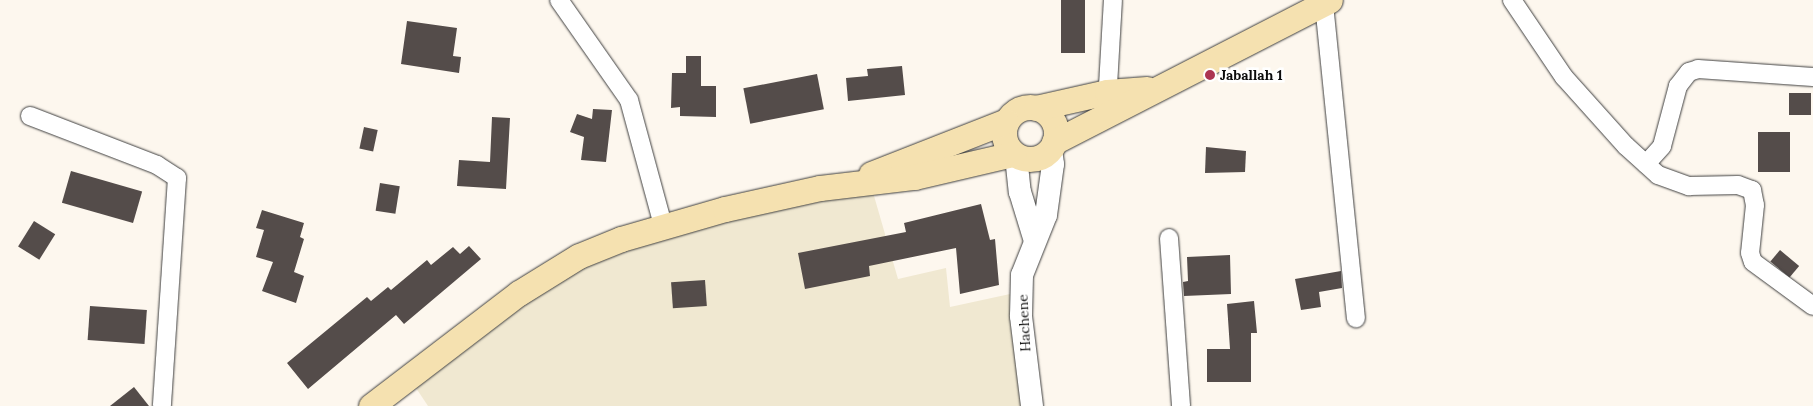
<!DOCTYPE html>
<html>
<head>
<meta charset="utf-8">
<style>
  body { margin:0 }
  #map { position:relative; width:1813px; height:406px; overflow:hidden; background:#fdf7ee; font-family:Lora,serif }
  div>[style] { position:absolute }
  [style*='--x'] { left:calc(var(--x)*1px); top:calc(var(--y)*1px); width:calc(var(--w)*1px); rotate:calc(var(--a)*1deg) }
  .farmland>* { inset:0; background:#f0e8d1 }
  .building>* { inset:0; background:#544c4a; transform-origin:0 0 }
  .roads { filter:drop-shadow(0 0 1px #3f3f3f) drop-shadow(0 0 1px #3f3f3f) }
  .minor>* { height:18px; margin:-9px; padding:0 9px; transform-origin:9px; border-radius:9px; background:#fff }
  .tertiary>* { height:22px; margin:-11px; padding:0 11px; transform-origin:11px; border-radius:11px; background:#fff }
  .secondary>* { height:25px; margin:-12.5px; padding:0 12.5px; transform-origin:12.5px; border-radius:12.5px; background:#f5e1b0 }
  .secondary>.ring { margin:-12.5px; padding:0; box-sizing:content-box; background:none; border:25px solid #f5e1b0; border-radius:50% }
  .dots>* { width:14px; height:14px; translate:-50% -50%; box-sizing:border-box; border:2px solid #fff; border-radius:50% }
  span { translate:-50% -50%; white-space:nowrap; text-align:center; line-height:1.15; -webkit-text-stroke:5px #fff; paint-order:stroke }
  .poi-label { font-size:14px; color:#0c0c0c; font-weight:700 }
  .left { translate:0 -50%; text-align:left }
  .street-label { font-size:14px; color:#0c0c0c }
</style>
</head>
<body>
<div id="map">
  <div class="farmland">
    <div style="clip-path:polygon(870px 182px,898px 279px,946px 268px,950px 307px,1010px 294px,1010px 321px,1023px 406px,428px 406px,406px 373px,559px 266px)"></div>
  </div>
  <div class="building">
    <div style="left:1061px;top:0;width:24px;height:53px"></div>
    <div style="clip-path:polygon(407px 21px,457px 28px,453px 56px,461px 57px,459px 73px,401px 64px)"></div>
    <div style="clip-path:polygon(686px 56px,701px 56px,701px 86px,716px 86px,716px 117px,680px 116px,680px 107px,671px 108px,672px 73px,686px 73px)"></div>
    <div style="clip-path:polygon(902px 66px,905px 95px,848px 101px,846px 78px,868px 76px,867px 69px)"></div>
    <div style="left:817px;top:74px;width:36px;height:75px;rotate:79deg"></div>
    <div style="left:1789px;top:93px;width:22px;height:22px"></div>
    <div style="clip-path:polygon(593px 109px,612px 110px,606px 162px,581px 160px,584px 137px,570px 132px,577px 114px,592px 119px)"></div>
    <div style="clip-path:polygon(492px 117px,510px 118px,506px 189px,457px 186px,459px 160px,490px 162px)"></div>
    <div style="left:364px;top:127px;width:14px;height:22px;rotate:12deg"></div>
    <div style="left:1758px;top:132px;width:32px;height:40px"></div>
    <div style="clip-path:polygon(1206px 147px,1246px 151px,1245px 172px,1205px 173px)"></div>
    <div style="left:71px;top:171px;width:74px;height:33px;rotate:16deg"></div>
    <div style="left:380px;top:183px;width:20px;height:28px;rotate:9deg"></div>
    <div style="clip-path:polygon(981px 204px,990px 240px,995px 239px,999px 285px,960px 294px,956px 248px,869px 266px,870px 276px,805px 289px,798px 253px,906px 232px,904px 223px)"></div>
    <div style="clip-path:polygon(262px 210px,304px 223px,300px 237px,304px 239px,294px 272px,304px 276px,296px 303px,262px 291px,273px 262px,256px 257px,264px 230px,256px 228px)"></div>
    <div style="left:34px;top:221px;width:25px;height:30px;rotate:32deg"></div>
    <div style="clip-path:polygon(469px 246px,481px 259px,404px 324px,396px 315px,308px 389px,287px 363px,367px 297px,371px 301px,388px 287px,391px 290px,427px 260px,431px 265px,453px 247px,460px 254px)"></div>
    <div style="left:1780px;top:250px;width:25px;height:15px;rotate:40deg"></div>
    <div style="clip-path:polygon(1230px 255px,1231px 294px,1184px 296px,1183px 282px,1188px 281px,1187px 257px)"></div>
    <div style="clip-path:polygon(1341px 271px,1342px 288px,1319px 292px,1321px 307px,1301px 310px,1295px 279px)"></div>
    <div style="left:705px;top:280px;width:26px;height:34px;rotate:86deg"></div>
    <div style="clip-path:polygon(1254px 301px,1257px 333px,1251px 333px,1251px 382px,1207px 382px,1207px 349px,1230px 349px,1227px 304px)"></div>
    <div style="left:90px;top:306px;width:57px;height:34px;rotate:4deg"></div>
    <div style="clip-path:polygon(134px 387px,149px 406px,110px 406px)"></div>
  </div>
  <div class="roads">
    <div class="minor">
      <div style="--x:559;--y:0;--w:122;--a:55"></div>
      <div style="--x:629;--y:100;--w:130;--a:74.8"></div>
      <div style="--x:1512;--y:0;--w:93;--a:56"></div>
      <div style="--x:1564;--y:77;--w:93;--a:48.1"></div>
      <div style="--x:1626;--y:146;--w:43;--a:42.2"></div>
      <div style="--x:1658;--y:175;--w:33;--a:20"></div>
      <div style="--x:1689;--y:186;--w:49;--a:-1.2"></div>
      <div style="--x:1738;--y:185;--w:15;--a:20"></div>
      <div style="--x:1752;--y:190;--w:15;--a:79"></div>
      <div style="--x:1755;--y:205;--w:48;--a:95.9"></div>
      <div style="--x:1750;--y:253;--w:9;--a:72"></div>
      <div style="--x:1753;--y:262;--w:74;--a:36.3"></div>
      <div style="--x:1324;--y:4;--w:316;--a:84.2"></div>
      <div style="--x:1107;--y:103;--w:103;--a:-86.7"></div>
      <div style="--x:30;--y:116;--w:136;--a:21.1"></div>
      <div style="--x:157;--y:165;--w:24;--a:33"></div>
      <div style="--x:177;--y:178;--w:228;--a:93.8"></div>
      <div style="--x:1646;--y:164;--w:24;--a:-48"></div>
      <div style="--x:1662;--y:146;--w:62;--a:-75.1"></div>
      <div style="--x:1678;--y:86;--w:18;--a:-52"></div>
      <div style="--x:1689;--y:72;--w:9;--a:-18"></div>
      <div style="--x:1698;--y:69;--w:115;--a:4"></div>
      <div style="--x:1169;--y:238;--w:168;--a:85.9"></div>
    </div>
    <div class="tertiary">
      <div style="--x:1016;--y:156;--w:36;--a:84"></div>
      <div style="--x:1020;--y:192;--w:51;--a:73"></div>
      <div style="--x:1032;--y:406;--w:91;--a:-97"></div>
      <div style="--x:1021;--y:316;--w:41;--a:-88.6"></div>
      <div style="--x:1022;--y:275;--w:65;--a:-68.2"></div>
      <div style="--x:1046;--y:215;--w:51;--a:-82.2"></div>
      <div style="--x:1053;--y:164;--w:15;--a:-98"></div>
    </div>
    <div class="secondary">
      <div class="ring" style="left:1004px;top:107px;width:27px;height:27px"></div>
      <div style="--x:1036;--y:108;--w:73;--a:-12.7"></div>
      <div style="--x:1107;--y:92;--w:40;--a:-4.3"></div>
      <div style="--x:1054;--y:142;--w:310;--a:-27.2"></div>
      <div style="--x:871;--y:174;--w:145;--a:-21.4"></div>
      <div style="--x:371;--y:406;--w:186;--a:-37.4"></div>
      <div style="--x:519;--y:293;--w:70;--a:-31.7"></div>
      <div style="--x:579;--y:256;--w:45;--a:-22"></div>
      <div style="--x:621;--y:239;--w:108;--a:-16.1"></div>
      <div style="--x:725;--y:209;--w:97;--a:-12.5"></div>
      <div style="--x:820;--y:188;--w:95;--a:-6.7"></div>
      <div style="--x:914;--y:177;--w:102;--a:-13.1"></div>
    </div>
  </div>
  <div class="dots">
    <div style="left:1210px;top:75px;background:#ac3551"></div>
  </div>
  <div class="poi-label">
    <span class="left" style="left:1220px;top:75px">Jaballah 1</span>
  </div>
  <div class="street-label">
    <span style="left:1024px;top:323px;rotate:-93deg">Hachene</span>
  </div>
</div>
</body>
</html>
